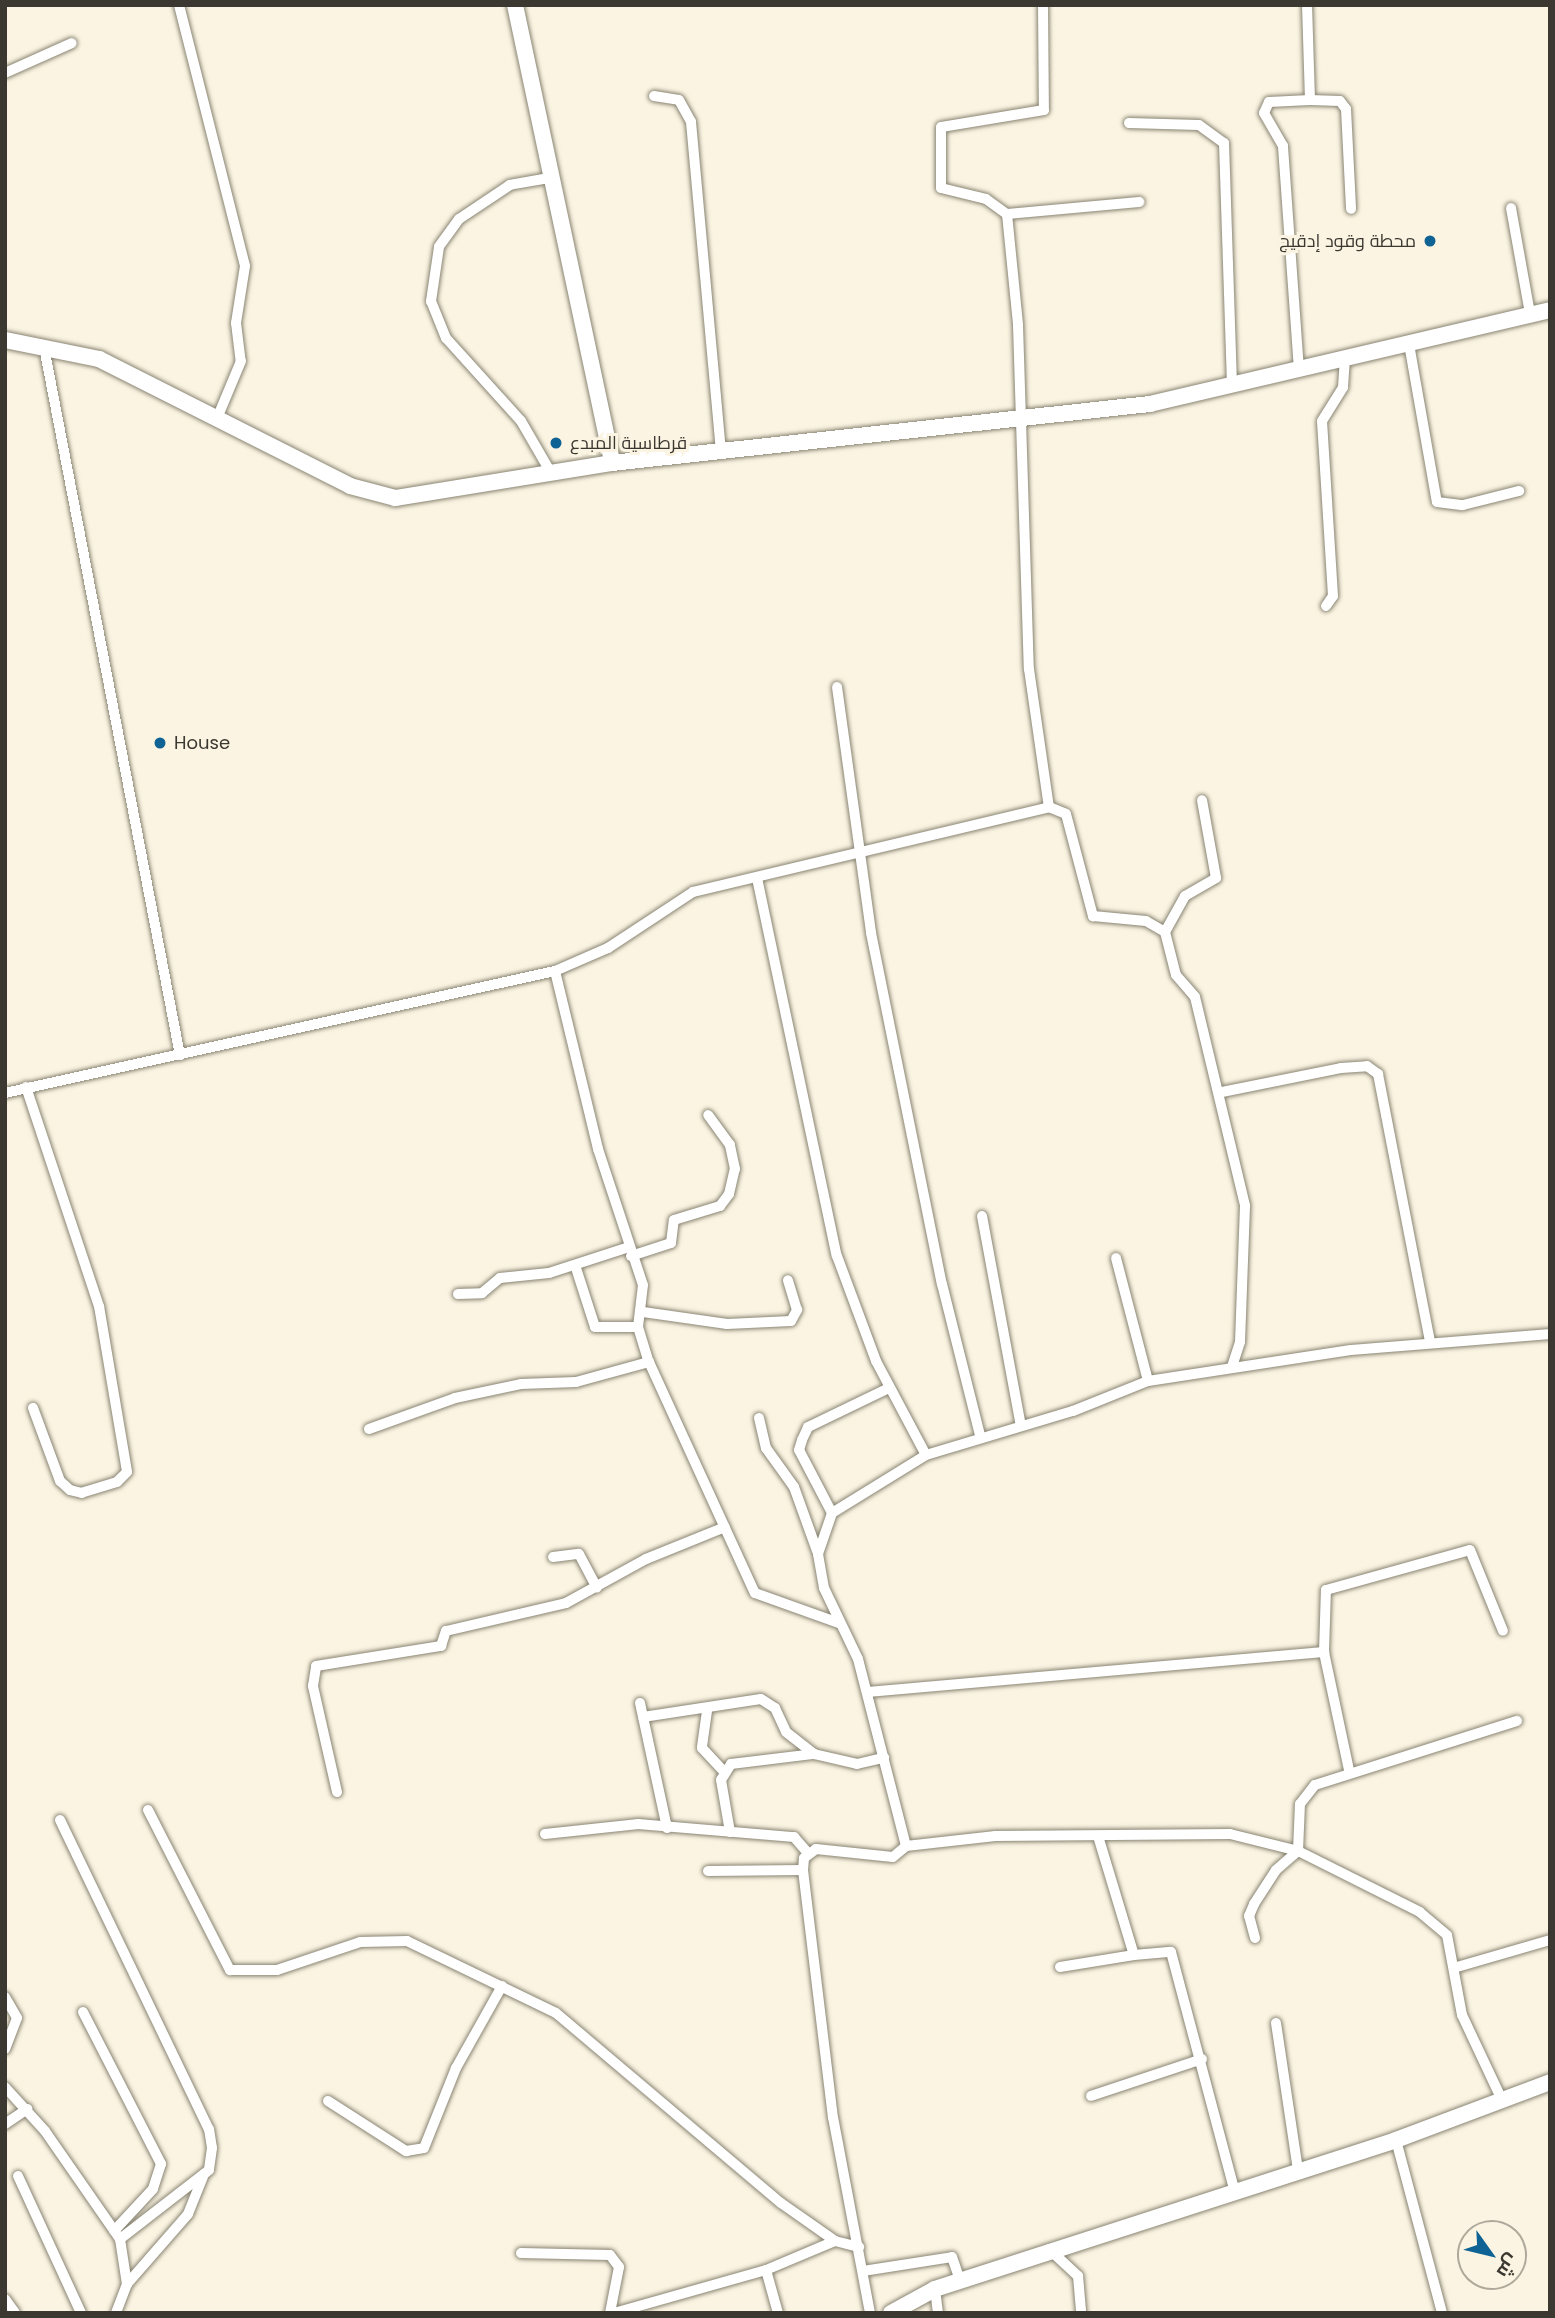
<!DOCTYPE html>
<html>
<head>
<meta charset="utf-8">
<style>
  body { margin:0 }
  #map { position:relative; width:1555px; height:2318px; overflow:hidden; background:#fbf4e2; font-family:Poppins,Cairo,sans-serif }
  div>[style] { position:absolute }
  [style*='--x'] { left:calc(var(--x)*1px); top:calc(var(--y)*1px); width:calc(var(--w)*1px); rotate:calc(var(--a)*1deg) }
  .roads { filter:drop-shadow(0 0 2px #898473) drop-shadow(0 0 2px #898473) }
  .street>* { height:10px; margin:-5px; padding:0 5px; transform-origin:5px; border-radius:5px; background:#fff }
  .secondary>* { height:16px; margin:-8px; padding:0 8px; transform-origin:8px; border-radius:8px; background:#fff }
  .dots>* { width:19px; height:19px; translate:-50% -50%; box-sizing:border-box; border:4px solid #fbf4e2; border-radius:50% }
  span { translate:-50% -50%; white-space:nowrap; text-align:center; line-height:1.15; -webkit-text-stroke:6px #fbf4e2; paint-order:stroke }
  .poi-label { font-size:18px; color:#3b3831 }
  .right { translate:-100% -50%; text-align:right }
  .left { translate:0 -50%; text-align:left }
  .frame { position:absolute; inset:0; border:7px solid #3b3831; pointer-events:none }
  .north { position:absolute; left:1457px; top:2220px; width:70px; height:70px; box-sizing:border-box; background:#fbf4e2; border:2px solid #aea99b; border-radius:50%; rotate:124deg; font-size:19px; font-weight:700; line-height:28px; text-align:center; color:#3b3831 }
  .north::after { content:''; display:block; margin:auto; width:24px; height:32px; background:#0e6294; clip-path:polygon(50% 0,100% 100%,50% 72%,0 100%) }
</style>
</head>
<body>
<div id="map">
  <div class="roads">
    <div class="street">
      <div style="--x:179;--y:5;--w:269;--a:75.8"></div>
      <div style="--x:245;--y:266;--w:58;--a:99"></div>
      <div style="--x:236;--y:323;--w:38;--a:83"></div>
      <div style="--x:241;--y:361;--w:60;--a:112.7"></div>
      <div style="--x:1043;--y:5;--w:105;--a:89.5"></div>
      <div style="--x:1044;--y:110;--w:104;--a:170.6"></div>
      <div style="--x:941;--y:127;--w:61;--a:90"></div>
      <div style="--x:941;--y:188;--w:46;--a:13.7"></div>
      <div style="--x:986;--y:199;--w:26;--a:36"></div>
      <div style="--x:1007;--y:214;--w:112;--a:84.3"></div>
      <div style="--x:1018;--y:325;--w:344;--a:88.2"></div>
      <div style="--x:1029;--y:669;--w:139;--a:81.8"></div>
      <div style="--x:1049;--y:807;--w:18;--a:22"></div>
      <div style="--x:1066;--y:814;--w:106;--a:75.2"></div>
      <div style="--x:1093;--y:916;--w:53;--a:5.4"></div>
      <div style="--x:1146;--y:921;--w:22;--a:30"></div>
      <div style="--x:1165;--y:932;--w:44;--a:75.7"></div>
      <div style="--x:1176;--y:975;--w:29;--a:49"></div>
      <div style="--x:1195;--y:997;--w:215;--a:76.5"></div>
      <div style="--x:1245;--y:1206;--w:136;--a:92.1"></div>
      <div style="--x:1240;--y:1342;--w:26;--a:108"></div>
      <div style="--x:5;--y:73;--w:73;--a:-24.1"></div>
      <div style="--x:654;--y:96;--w:25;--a:9"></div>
      <div style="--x:679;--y:100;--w:25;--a:61"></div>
      <div style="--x:691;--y:122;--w:332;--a:84.8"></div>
      <div style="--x:1310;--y:100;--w:30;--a:2"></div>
      <div style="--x:1340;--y:101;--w:10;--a:53"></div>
      <div style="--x:1346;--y:109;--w:100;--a:87.1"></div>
      <div style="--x:1129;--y:123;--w:70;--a:1.6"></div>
      <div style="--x:1199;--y:125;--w:31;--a:36"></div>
      <div style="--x:1224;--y:143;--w:242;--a:88.1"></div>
      <div style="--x:549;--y:178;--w:40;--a:170"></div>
      <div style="--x:510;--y:185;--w:61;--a:146.3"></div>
      <div style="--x:459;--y:219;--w:34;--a:126"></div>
      <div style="--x:439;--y:247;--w:55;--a:98.4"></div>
      <div style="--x:431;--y:301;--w:40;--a:68"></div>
      <div style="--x:446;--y:338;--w:112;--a:47.9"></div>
      <div style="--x:521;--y:421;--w:58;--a:59.9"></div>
      <div style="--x:1511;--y:208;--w:108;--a:79.8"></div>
      <div style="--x:1007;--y:214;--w:133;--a:-5.2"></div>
      <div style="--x:1409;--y:344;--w:160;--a:80"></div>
      <div style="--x:1437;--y:502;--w:26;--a:7"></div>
      <div style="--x:1463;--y:505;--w:58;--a:-14"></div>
      <div style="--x:44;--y:347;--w:721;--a:79.13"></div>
      <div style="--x:1299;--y:370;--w:225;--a:-94.1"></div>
      <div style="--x:1283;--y:146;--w:38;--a:-120"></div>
      <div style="--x:1264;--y:113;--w:12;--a:-66"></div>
      <div style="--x:1269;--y:102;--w:41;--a:-2.8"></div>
      <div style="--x:1310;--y:100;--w:95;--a:-91.8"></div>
      <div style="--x:1326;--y:606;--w:12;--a:-55"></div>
      <div style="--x:1333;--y:596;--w:175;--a:-93.6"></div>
      <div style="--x:1322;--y:421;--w:40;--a:-58"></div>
      <div style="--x:1343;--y:387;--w:28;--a:-86"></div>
      <div style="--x:837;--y:687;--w:248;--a:82.1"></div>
      <div style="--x:871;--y:933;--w:358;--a:78.6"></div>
      <div style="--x:942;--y:1284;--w:156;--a:75.9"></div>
      <div style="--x:757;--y:878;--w:386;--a:78.1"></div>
      <div style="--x:837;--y:1256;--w:112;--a:69.6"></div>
      <div style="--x:876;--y:1361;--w:106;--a:62"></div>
      <div style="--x:1165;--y:932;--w:41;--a:-60.9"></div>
      <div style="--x:1185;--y:896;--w:36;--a:-30"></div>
      <div style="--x:1216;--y:878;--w:79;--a:-100.2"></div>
      <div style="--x:555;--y:971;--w:183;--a:76.4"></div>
      <div style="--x:598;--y:1149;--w:143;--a:71.7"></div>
      <div style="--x:643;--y:1285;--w:42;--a:96.8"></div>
      <div style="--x:638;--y:1327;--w:37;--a:73"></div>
      <div style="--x:649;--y:1362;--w:254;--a:65.4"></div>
      <div style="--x:755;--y:1593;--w:89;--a:19.7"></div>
      <div style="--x:26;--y:1087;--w:231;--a:71.6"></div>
      <div style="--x:99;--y:1306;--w:168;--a:80.4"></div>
      <div style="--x:127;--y:1472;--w:14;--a:135"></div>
      <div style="--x:117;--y:1482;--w:37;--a:163"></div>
      <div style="--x:82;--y:1493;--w:12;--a:-166"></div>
      <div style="--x:70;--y:1490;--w:13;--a:-138"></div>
      <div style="--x:60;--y:1481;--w:78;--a:-110.3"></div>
      <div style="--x:1222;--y:1092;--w:121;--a:-11.4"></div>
      <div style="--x:1341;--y:1068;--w:26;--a:-4"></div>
      <div style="--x:1367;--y:1066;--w:14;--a:36"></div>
      <div style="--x:1378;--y:1074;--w:273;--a:79"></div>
      <div style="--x:5;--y:1093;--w:563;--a:-12.51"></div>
      <div style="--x:555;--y:971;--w:58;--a:-23.5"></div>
      <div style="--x:608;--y:948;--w:102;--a:-33.4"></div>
      <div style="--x:693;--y:892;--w:366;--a:-13.4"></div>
      <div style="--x:982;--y:1216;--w:209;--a:79.5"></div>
      <div style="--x:631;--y:1256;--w:42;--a:-18"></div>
      <div style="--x:671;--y:1243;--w:23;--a:-83"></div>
      <div style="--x:674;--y:1220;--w:48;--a:-16.9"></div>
      <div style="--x:720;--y:1206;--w:15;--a:-53"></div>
      <div style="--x:729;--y:1194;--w:26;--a:-77"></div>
      <div style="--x:735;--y:1169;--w:25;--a:-102"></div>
      <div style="--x:730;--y:1145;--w:37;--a:-126"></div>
      <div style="--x:1116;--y:1258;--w:127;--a:75.4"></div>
      <div style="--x:575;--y:1265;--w:65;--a:72.1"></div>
      <div style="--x:595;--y:1327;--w:43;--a:0"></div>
      <div style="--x:458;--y:1294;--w:24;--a:-2"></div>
      <div style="--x:482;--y:1293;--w:23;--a:-40"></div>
      <div style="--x:500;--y:1278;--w:49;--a:-5.8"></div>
      <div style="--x:549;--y:1273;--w:81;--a:-18"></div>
      <div style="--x:643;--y:1312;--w:85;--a:8.1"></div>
      <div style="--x:727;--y:1324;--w:64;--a:-2.7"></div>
      <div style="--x:791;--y:1321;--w:13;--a:-61"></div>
      <div style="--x:797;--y:1310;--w:31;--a:-107"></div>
      <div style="--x:759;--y:1418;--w:31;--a:77"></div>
      <div style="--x:766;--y:1448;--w:48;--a:54.3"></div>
      <div style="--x:794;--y:1487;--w:68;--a:70.2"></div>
      <div style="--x:369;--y:1429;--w:91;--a:-19.8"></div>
      <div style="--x:455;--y:1398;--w:67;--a:-12"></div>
      <div style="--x:521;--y:1384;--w:55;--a:-2.1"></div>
      <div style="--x:576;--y:1382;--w:76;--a:-15.3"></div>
      <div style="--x:832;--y:1513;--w:71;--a:-117.6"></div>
      <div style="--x:799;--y:1450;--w:10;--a:-73"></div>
      <div style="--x:802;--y:1440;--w:14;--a:-65"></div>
      <div style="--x:808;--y:1427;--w:90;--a:-25.7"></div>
      <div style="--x:553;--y:1557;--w:26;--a:-7"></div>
      <div style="--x:579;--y:1554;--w:38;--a:62"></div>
      <div style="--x:867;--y:1692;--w:459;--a:-5"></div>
      <div style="--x:640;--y:1703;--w:128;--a:77.8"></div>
      <div style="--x:707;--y:1711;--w:37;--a:98"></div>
      <div style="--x:702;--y:1748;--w:34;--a:47"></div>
      <div style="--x:643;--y:1717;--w:119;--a:-8.7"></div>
      <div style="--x:761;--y:1699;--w:17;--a:33"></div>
      <div style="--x:775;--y:1708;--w:26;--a:65"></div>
      <div style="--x:786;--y:1732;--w:36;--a:38"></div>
      <div style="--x:814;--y:1754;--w:44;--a:13.1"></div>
      <div style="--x:857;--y:1764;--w:28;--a:-13"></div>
      <div style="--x:1349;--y:1770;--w:121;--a:-102"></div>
      <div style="--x:1324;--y:1652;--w:62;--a:-88.2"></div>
      <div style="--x:1326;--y:1590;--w:149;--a:-15.5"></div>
      <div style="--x:1470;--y:1550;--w:87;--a:67.8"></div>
      <div style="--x:337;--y:1792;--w:109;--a:-102.8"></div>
      <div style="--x:313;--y:1686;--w:20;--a:-81"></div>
      <div style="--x:316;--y:1666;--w:127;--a:-9.1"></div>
      <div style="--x:441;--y:1646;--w:16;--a:-72"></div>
      <div style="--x:446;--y:1631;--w:123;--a:-13.1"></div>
      <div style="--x:566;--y:1603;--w:91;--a:-28.8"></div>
      <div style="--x:646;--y:1559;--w:85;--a:-22.1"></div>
      <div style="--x:148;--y:1810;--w:180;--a:62.9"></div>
      <div style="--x:230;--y:1970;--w:47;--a:0"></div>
      <div style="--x:277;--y:1970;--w:88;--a:-18.6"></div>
      <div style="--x:360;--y:1942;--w:47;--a:-1.2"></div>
      <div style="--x:407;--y:1941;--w:165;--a:25.8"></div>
      <div style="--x:556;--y:2013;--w:294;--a:40.2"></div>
      <div style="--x:781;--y:2203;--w:66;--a:35.1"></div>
      <div style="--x:835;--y:2241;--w:25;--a:14"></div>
      <div style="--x:60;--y:1820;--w:343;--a:64.3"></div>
      <div style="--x:209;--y:2129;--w:19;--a:81"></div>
      <div style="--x:212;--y:2148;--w:22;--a:98"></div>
      <div style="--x:209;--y:2170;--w:113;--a:142.2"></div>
      <div style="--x:730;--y:1832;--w:53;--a:-99.8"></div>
      <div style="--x:721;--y:1780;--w:19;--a:-58"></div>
      <div style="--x:731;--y:1764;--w:84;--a:-6.9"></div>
      <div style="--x:545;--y:1834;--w:94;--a:-6.1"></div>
      <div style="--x:638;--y:1824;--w:157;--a:4.8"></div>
      <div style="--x:794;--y:1837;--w:21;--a:49"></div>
      <div style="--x:1098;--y:1836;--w:124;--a:73.2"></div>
      <div style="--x:1134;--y:1955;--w:37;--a:-5"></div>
      <div style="--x:1171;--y:1952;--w:245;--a:75.1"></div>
      <div style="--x:906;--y:1846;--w:90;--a:-6.4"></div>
      <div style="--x:995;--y:1836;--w:235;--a:-0.5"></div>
      <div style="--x:1230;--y:1834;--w:70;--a:14"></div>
      <div style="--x:708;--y:1871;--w:95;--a:-0.6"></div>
      <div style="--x:1255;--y:1938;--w:23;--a:-105"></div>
      <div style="--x:1249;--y:1916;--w:13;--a:-67"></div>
      <div style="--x:1254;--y:1904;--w:40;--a:-57.1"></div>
      <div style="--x:1276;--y:1870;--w:29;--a:-41"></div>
      <div style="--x:1060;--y:1967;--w:75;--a:-9.2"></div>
      <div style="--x:1457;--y:1967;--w:97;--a:-16.2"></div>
      <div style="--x:5;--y:1997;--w:24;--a:60"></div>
      <div style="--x:17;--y:2018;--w:33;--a:111"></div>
      <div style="--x:83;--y:2012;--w:171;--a:62.8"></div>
      <div style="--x:161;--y:2164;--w:26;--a:108"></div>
      <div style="--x:153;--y:2189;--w:57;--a:132.9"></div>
      <div style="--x:1276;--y:2023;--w:149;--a:81.5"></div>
      <div style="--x:5;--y:2087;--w:59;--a:47.7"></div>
      <div style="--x:45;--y:2131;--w:131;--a:55.2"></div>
      <div style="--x:120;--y:2239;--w:46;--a:81.2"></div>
      <div style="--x:127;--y:2284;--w:31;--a:111"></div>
      <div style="--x:1091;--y:2096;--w:117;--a:-18.4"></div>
      <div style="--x:1502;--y:2100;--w:94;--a:-115.2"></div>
      <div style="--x:1462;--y:2015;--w:81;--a:-100.6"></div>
      <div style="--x:1447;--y:1935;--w:35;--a:-140"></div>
      <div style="--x:1420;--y:1912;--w:136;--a:-153.4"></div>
      <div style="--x:1298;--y:1851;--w:47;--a:-87.6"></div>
      <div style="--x:1300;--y:1804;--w:24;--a:-52"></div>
      <div style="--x:1315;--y:1785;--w:212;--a:-17.6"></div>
      <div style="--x:328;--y:2101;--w:93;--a:32.7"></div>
      <div style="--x:406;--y:2151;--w:18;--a:-9"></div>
      <div style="--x:424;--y:2148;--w:86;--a:-68.2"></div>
      <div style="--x:456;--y:2068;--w:94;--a:-60.7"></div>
      <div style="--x:5;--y:2124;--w:27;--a:-34"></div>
      <div style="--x:1396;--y:2140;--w:179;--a:75.1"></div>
      <div style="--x:18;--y:2176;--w:151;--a:65.3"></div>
      <div style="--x:1049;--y:2249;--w:40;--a:43"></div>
      <div style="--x:1078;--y:2276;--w:37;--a:85"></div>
      <div style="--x:521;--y:2253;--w:89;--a:1.3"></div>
      <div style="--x:610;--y:2255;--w:15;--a:53"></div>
      <div style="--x:619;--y:2267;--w:47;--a:101.1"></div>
      <div style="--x:766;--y:2270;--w:45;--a:74.4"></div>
      <div style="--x:863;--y:2271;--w:90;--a:-8.9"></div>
      <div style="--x:952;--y:2257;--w:24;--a:71"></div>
      <div style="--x:127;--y:2284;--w:93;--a:-48.9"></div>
      <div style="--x:188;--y:2214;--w:43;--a:-68.2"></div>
      <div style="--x:935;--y:2289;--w:24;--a:83"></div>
      <div style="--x:5;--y:2299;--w:17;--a:54"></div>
      <div style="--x:614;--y:2313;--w:158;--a:-15.8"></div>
      <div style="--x:766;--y:2270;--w:75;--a:-22.8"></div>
      <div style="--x:870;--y:2313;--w:198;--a:-100.7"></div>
      <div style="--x:833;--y:2118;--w:250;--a:-96.9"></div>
      <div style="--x:803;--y:1870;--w:12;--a:-85"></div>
      <div style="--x:804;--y:1858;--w:15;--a:-37"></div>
      <div style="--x:816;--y:1849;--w:77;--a:5.9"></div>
      <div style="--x:893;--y:1857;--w:17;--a:-40"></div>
      <div style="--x:906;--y:1846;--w:193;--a:-104.4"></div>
      <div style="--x:858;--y:1659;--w:79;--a:-115.6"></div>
      <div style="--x:824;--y:1588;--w:35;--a:-100"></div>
      <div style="--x:818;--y:1554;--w:43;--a:-71.1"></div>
      <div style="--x:832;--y:1513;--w:110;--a:-31.7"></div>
      <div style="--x:926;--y:1455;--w:153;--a:-16.7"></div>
      <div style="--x:1073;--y:1411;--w:81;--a:-21.8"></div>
      <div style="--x:1148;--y:1381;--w:205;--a:-8.7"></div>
      <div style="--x:1351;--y:1350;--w:200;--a:-4.6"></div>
    </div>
    <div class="secondary">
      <div style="--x:515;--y:5;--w:468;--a:78"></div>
      <div style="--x:5;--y:340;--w:96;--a:11.4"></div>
      <div style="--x:99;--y:359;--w:281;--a:26.8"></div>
      <div style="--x:350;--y:486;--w:47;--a:14.9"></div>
      <div style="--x:395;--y:498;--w:220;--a:-9.2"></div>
      <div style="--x:612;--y:463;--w:541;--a:-6.26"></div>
      <div style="--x:1150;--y:404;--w:411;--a:-13.2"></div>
      <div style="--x:891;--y:2313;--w:50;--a:-28.6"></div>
      <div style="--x:935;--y:2289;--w:484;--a:-17.9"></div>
      <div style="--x:1396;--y:2140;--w:165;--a:-20.6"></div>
    </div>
  </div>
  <div class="dots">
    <div style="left:1430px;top:241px;background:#0e6294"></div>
    <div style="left:556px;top:443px;background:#0e6294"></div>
    <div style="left:160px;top:743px;background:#0e6294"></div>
  </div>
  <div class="poi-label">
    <span class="right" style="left:1416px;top:241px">محطة وقود إدقيج</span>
    <span class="left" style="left:570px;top:443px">قرطاسية المبدع</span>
    <span class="left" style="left:174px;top:743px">House</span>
  </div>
  <div class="frame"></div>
  <div class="north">ش</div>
</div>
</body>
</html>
